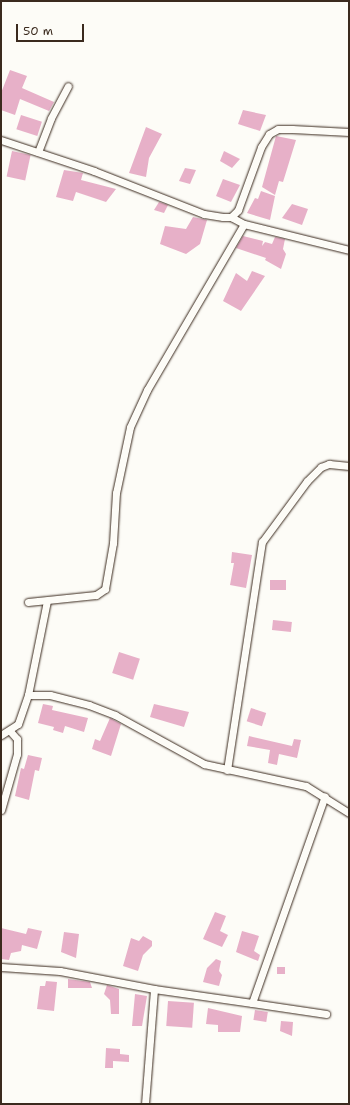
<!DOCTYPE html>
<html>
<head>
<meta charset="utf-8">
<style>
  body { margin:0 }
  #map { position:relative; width:350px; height:1105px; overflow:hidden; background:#fdfcf7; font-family:"Shantell Sans",sans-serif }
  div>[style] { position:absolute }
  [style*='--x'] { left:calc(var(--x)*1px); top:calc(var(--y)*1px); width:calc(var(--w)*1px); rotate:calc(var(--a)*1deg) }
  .building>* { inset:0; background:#e7b0c8; transform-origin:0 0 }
  .roads { filter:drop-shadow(0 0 1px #3b2a1e) drop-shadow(0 0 1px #3b2a1e) }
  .minor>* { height:7px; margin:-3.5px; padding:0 3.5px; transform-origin:3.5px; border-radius:3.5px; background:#fdfcf7 }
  span { translate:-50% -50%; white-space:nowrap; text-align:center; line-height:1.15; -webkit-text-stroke:3px #fdfcf7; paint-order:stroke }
  .frame { position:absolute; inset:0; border:2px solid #3b2a1e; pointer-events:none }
  .scale { position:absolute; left:16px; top:24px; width:68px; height:18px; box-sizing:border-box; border:2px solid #3b2a1e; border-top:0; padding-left:5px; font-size:12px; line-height:14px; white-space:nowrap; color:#3b2a1e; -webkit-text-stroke:3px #fdfcf7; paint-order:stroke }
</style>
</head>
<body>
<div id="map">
  <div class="building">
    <div style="clip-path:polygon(10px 70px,27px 76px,22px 88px,54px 102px,49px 111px,20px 99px,15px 115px,1px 110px,1px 93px)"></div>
    <div style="clip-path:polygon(243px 110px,266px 115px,260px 131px,238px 124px)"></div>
    <div style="left:21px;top:115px;width:22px;height:15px;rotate:18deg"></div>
    <div style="clip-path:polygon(146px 127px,162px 134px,149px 158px,146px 177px,129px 173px)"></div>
    <div style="clip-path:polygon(276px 136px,296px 140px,283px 182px,279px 181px,275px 195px,262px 187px)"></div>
    <div style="left:12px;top:151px;width:19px;height:26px;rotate:12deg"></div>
    <div style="clip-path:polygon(224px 151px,240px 159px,232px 168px,220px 161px)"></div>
    <div style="clip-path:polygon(185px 168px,196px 170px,190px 184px,179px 181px)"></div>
    <div style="clip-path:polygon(64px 170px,83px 173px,81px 180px,116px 189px,106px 202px,76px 192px,73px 201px,56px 197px)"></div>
    <div style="clip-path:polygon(223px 179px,240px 185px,231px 202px,216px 196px)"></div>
    <div style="clip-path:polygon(261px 191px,275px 196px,270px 220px,247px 213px,255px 198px,258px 199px)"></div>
    <div style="clip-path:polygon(159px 202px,168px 205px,164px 213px,154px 210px)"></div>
    <div style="clip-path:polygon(292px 204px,308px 209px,302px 225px,282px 218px)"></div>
    <div style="clip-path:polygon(193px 217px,207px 220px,200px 244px,186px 254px,160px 244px,165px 226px,186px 229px)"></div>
    <div style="clip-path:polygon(243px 236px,263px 241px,262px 246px,265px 242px,272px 244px,275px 237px,285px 239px,283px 249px,286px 254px,281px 269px,265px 260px,266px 258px,236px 248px)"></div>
    <div style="clip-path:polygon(252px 271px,265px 276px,241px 311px,223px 301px,236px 273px,247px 281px)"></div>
    <div style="clip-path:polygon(232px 552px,252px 555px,246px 588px,230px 585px,234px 563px,231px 563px)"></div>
    <div style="left:270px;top:580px;width:16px;height:10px"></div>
    <div style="left:273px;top:620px;width:19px;height:10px;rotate:6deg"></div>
    <div style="left:119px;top:652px;width:22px;height:22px;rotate:18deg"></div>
    <div style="clip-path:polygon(43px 704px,53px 706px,52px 710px,88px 718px,84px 732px,65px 726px,63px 733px,53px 730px,54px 727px,38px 723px)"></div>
    <div style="clip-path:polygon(154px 704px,189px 712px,184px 727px,150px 717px)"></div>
    <div style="left:251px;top:708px;width:16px;height:14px;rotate:18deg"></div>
    <div style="clip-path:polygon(110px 718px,121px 724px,111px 756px,92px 749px,95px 739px,100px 741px)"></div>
    <div style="clip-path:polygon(249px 736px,292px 746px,294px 739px,301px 740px,297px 758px,279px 754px,277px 765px,268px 763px,270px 750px,247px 746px)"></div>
    <div style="clip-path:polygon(28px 755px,42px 758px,39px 771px,35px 770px,29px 800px,15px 796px,21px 768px,24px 769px)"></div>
    <div style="clip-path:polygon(215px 912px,226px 916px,220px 931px,228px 935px,222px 947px,203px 939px)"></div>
    <div style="clip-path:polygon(1px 928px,26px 934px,28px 928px,42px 931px,37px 949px,22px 945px,21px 951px,11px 953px,9px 960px,1px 959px)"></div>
    <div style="clip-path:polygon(242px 931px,259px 936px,254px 951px,260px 955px,258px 961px,236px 952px)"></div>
    <div style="clip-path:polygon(64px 932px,79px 934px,76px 958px,61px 952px)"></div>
    <div style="clip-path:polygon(143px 936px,152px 941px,152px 946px,143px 955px,138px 971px,123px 966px,131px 938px,139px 941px)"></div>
    <div style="clip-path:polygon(216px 959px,221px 961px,219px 971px,222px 975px,219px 986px,203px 982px,207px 968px)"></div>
    <div style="left:277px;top:967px;width:8px;height:7px"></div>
    <div style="clip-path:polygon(68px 979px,90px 982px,92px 988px,68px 988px)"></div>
    <div style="clip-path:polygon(46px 981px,57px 982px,54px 1011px,37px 1009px,40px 986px,45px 986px)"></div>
    <div style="clip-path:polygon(107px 985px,119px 989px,119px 1014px,111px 1014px,110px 1000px,104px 994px)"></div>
    <div style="clip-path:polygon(135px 994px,147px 996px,142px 1026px,132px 1026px)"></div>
    <div style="left:168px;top:1001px;width:26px;height:25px;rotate:4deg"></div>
    <div style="clip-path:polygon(208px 1008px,242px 1016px,240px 1032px,218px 1032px,218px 1025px,206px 1024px)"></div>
    <div style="left:255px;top:1010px;width:13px;height:10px;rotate:9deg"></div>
    <div style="clip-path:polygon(281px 1021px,293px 1022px,292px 1036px,280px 1031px)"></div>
    <div style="clip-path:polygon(106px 1048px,120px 1049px,120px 1054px,129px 1055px,129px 1062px,113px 1061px,113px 1068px,105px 1068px)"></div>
  </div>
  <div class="roads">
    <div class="minor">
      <div style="--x:1;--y:140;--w:98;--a:18.4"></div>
      <div style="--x:94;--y:171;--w:118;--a:21.4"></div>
      <div style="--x:204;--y:214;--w:19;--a:9"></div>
      <div style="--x:223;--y:217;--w:8;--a:0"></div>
      <div style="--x:231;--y:217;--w:10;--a:-45"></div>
      <div style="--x:238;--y:210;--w:67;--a:-69.9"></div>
      <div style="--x:261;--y:147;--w:15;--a:-58"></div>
      <div style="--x:269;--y:134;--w:10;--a:-29"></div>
      <div style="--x:278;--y:129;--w:14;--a:0"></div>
      <div style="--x:292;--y:129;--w:57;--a:3"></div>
      <div style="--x:38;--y:152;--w:36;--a:-69"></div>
      <div style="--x:51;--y:118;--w:36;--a:-62"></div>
      <div style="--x:244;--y:224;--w:108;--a:13.9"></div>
      <div style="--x:28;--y:602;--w:68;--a:-5.9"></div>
      <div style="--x:96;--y:595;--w:11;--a:-34"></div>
      <div style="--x:105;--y:589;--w:47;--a:-80.1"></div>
      <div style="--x:113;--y:543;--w:50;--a:-86.6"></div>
      <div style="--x:116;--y:493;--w:67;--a:-78"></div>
      <div style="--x:130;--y:427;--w:41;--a:-65.3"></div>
      <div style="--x:147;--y:390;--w:192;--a:-59.7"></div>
      <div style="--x:244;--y:224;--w:15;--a:-152"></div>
      <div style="--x:28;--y:695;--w:96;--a:-78.6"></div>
      <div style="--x:1;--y:735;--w:20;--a:-33"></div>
      <div style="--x:18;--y:724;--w:31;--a:-71"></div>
      <div style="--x:28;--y:695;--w:22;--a:0"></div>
      <div style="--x:50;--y:695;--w:40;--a:14.4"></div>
      <div style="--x:89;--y:705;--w:28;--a:21"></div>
      <div style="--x:115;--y:715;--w:102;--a:28.8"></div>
      <div style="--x:204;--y:764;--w:104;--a:12.2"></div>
      <div style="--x:306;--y:786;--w:51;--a:32.1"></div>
      <div style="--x:227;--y:770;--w:231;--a:-81.3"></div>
      <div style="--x:262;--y:542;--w:76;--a:-53.6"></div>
      <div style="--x:307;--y:481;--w:20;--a:-45"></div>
      <div style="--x:321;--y:467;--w:9;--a:-21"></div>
      <div style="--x:329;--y:464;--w:20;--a:6"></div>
      <div style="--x:1;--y:810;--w:58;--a:-74.1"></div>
      <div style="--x:17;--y:754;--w:15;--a:-90"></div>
      <div style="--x:17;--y:739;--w:11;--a:-131"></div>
      <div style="--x:1;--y:967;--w:59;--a:3.9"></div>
      <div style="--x:60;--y:971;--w:96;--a:10.8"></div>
      <div style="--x:154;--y:989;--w:99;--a:8.1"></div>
      <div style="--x:252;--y:1003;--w:219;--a:-70.6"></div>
      <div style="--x:252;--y:1003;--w:75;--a:8.5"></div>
      <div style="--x:145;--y:1104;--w:115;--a:-85.5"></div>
    </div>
  </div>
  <div class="frame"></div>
  <div class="scale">50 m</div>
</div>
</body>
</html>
